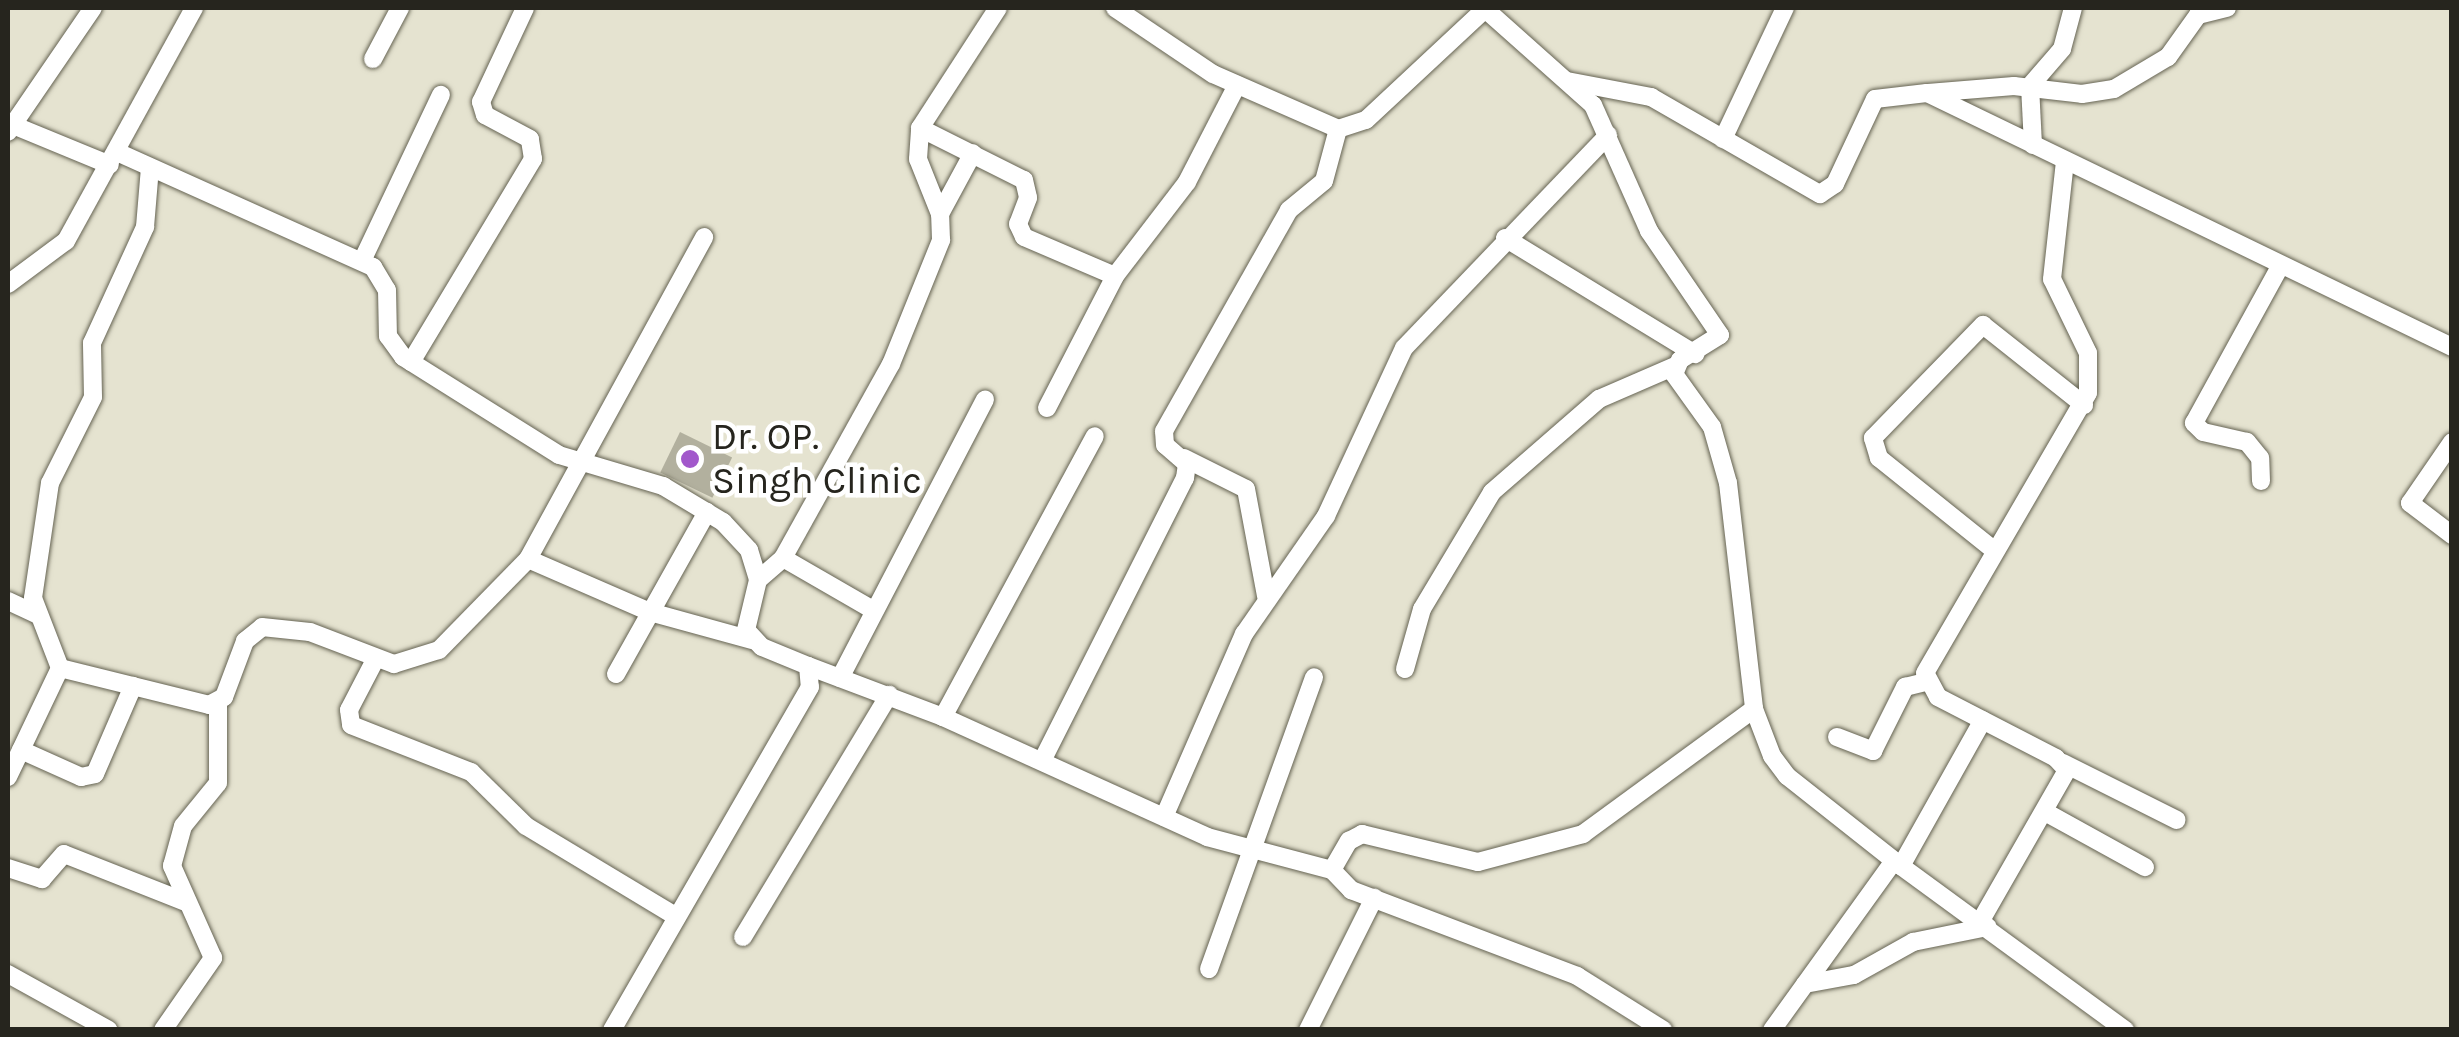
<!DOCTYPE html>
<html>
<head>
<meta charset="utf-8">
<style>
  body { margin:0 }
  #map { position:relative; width:2459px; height:1037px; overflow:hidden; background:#e5e3d0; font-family:Karla,sans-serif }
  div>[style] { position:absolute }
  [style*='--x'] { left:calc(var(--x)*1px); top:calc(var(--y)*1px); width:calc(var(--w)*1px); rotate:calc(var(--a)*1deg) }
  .building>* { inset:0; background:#b2b09e; transform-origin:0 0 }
  .roads { filter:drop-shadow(0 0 2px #656352) drop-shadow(0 0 2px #656352) }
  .minor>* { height:18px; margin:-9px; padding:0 9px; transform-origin:9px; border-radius:9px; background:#fff }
  .dots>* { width:28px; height:28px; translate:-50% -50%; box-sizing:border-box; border:5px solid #fff; border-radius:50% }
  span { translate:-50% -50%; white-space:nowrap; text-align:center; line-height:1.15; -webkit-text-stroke:9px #fff; paint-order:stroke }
  .poi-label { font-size:38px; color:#26251e }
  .left { translate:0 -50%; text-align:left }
  .frame { position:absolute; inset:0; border:10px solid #26251e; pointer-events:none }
</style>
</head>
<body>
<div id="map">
  <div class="building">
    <div style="left:680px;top:432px;width:58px;height:45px;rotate:26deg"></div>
  </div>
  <div class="roads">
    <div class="minor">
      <div style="--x:1115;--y:8;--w:118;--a:34"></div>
      <div style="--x:1213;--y:74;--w:137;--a:23.7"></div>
      <div style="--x:1338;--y:129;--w:29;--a:-18"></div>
      <div style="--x:1366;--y:120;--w:163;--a:-43"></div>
      <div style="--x:1484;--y:8;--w:146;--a:41.7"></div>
      <div style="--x:1593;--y:105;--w:138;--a:66"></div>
      <div style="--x:1649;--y:231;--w:126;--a:55.7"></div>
      <div style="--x:1720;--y:335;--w:47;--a:148"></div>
      <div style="--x:1680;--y:360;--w:15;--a:113"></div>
      <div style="--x:1674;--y:374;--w:65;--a:54.4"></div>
      <div style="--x:1712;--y:427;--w:58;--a:74.1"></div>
      <div style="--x:1728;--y:483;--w:227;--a:83.4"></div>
      <div style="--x:1754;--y:709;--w:50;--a:69"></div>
      <div style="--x:1772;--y:756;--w:25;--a:53"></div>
      <div style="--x:1787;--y:776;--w:145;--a:38.3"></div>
      <div style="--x:1901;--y:866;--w:278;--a:36.2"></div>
      <div style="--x:373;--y:59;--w:58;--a:-62.1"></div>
      <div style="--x:1567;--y:81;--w:86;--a:10.8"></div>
      <div style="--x:1651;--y:97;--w:195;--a:29.9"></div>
      <div style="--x:1820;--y:194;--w:18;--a:-34"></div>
      <div style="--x:1835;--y:184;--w:94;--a:-64.8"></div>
      <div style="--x:1875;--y:99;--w:52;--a:-6.6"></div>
      <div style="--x:1927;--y:93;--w:583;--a:25.82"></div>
      <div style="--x:1928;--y:93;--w:86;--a:-4.7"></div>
      <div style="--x:2014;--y:86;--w:68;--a:6.7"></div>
      <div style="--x:2082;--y:94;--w:32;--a:-9"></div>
      <div style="--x:2114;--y:89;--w:63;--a:-30.7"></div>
      <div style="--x:2168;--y:57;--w:52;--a:-54.5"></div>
      <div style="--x:2198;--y:15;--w:30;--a:-14"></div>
      <div style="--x:8;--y:123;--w:110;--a:22.4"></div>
      <div style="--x:920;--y:128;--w:116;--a:26.6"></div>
      <div style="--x:1024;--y:180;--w:18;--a:77"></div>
      <div style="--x:1028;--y:198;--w:28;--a:111"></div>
      <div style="--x:1018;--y:224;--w:14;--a:65"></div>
      <div style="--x:1024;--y:237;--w:99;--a:23.2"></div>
      <div style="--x:8;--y:132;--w:150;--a:-55.6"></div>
      <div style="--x:1723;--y:139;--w:145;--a:-64.7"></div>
      <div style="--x:2033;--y:145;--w:59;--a:-92.9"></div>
      <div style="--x:2030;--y:86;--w:49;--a:-49.1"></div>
      <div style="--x:2062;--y:49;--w:42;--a:-75"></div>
      <div style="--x:117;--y:152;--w:281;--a:24.2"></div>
      <div style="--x:373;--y:267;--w:27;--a:59"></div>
      <div style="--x:387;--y:290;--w:46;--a:88.8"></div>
      <div style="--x:388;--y:336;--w:26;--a:54"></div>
      <div style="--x:403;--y:357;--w:184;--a:32.1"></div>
      <div style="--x:559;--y:455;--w:109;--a:16.6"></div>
      <div style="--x:663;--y:486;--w:70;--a:31"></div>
      <div style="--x:723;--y:522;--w:38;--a:47"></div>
      <div style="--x:749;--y:550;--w:31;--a:73"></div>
      <div style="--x:758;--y:580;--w:51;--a:103.5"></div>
      <div style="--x:746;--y:630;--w:23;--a:47"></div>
      <div style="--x:762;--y:647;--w:50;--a:22.4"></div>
      <div style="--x:808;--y:666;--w:21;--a:85"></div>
      <div style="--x:810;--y:687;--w:396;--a:120"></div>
      <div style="--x:940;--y:214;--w:69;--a:-61.6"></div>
      <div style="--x:1505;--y:238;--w:223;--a:31.4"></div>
      <div style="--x:362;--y:261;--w:184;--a:-64.6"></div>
      <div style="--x:8;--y:284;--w:72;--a:-36.6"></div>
      <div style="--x:66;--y:241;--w:266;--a:-61.2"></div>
      <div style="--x:411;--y:362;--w:237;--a:-59"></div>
      <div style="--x:533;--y:159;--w:20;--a:-99"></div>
      <div style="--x:530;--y:139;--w:51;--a:-151.9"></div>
      <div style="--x:485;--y:115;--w:14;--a:-107"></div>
      <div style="--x:481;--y:102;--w:104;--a:-64.9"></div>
      <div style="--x:1047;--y:408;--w:148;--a:-62.7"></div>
      <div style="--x:1115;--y:276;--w:118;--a:-52.5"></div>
      <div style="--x:1187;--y:182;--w:109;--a:-62.7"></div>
      <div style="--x:2452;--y:442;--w:74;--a:124.5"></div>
      <div style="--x:2410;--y:503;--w:53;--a:37.3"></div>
      <div style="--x:1184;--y:458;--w:69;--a:26.6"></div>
      <div style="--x:1246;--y:489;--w:109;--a:79.4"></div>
      <div style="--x:2261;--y:481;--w:23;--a:-92"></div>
      <div style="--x:2260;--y:458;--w:21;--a:-129"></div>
      <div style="--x:2247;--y:442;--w:45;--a:-167.2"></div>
      <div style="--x:2203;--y:432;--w:13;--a:-135"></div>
      <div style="--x:2194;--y:423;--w:180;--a:-61.2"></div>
      <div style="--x:1995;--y:551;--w:149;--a:-141.3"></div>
      <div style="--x:1879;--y:458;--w:21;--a:-107"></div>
      <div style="--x:1873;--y:438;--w:158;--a:-45.8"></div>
      <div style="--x:1983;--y:325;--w:129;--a:38.4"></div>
      <div style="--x:783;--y:558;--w:104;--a:30"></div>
      <div style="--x:528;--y:559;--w:133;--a:23.5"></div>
      <div style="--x:650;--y:612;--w:106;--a:15.4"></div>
      <div style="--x:758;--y:580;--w:33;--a:-41"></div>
      <div style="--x:783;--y:558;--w:222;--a:-60.9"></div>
      <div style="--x:891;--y:364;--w:134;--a:-68"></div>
      <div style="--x:941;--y:240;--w:26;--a:-92"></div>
      <div style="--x:940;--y:214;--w:59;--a:-111.8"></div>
      <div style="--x:918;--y:159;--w:31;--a:-86"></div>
      <div style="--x:920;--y:128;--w:143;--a:-57"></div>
      <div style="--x:8;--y:601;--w:31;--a:25"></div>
      <div style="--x:375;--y:660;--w:56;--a:117.5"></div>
      <div style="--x:349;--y:710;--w:15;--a:82"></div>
      <div style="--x:351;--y:725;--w:129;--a:21.4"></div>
      <div style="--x:471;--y:772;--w:77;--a:44.5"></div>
      <div style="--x:526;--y:826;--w:176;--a:31.1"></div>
      <div style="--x:808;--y:666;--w:144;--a:20.7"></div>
      <div style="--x:943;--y:717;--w:290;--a:24.4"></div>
      <div style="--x:1207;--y:837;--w:129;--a:14.8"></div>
      <div style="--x:1332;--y:870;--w:34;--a:-60"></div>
      <div style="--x:1349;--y:841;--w:15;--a:-28"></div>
      <div style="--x:1362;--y:834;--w:119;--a:13.6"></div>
      <div style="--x:1478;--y:862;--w:109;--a:-14.9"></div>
      <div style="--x:1583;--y:834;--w:212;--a:-36.2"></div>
      <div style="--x:60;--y:668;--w:154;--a:13.9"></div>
      <div style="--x:209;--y:705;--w:17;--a:-28"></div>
      <div style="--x:224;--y:697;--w:60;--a:-69.4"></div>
      <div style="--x:245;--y:641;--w:22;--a:-39"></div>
      <div style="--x:262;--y:627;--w:48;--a:5.9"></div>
      <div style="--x:310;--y:632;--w:90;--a:20.9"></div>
      <div style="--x:394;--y:664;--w:47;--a:-17.3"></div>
      <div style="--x:439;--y:650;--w:127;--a:-45.6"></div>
      <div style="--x:528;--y:559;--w:367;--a:-61.3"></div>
      <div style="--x:1405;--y:669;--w:62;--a:-74.2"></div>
      <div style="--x:1422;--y:609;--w:136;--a:-59.1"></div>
      <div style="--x:1492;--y:492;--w:142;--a:-41"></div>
      <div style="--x:1599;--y:399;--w:83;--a:-23.5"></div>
      <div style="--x:616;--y:674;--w:186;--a:-60.7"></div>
      <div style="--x:840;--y:678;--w:314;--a:-62.5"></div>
      <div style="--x:943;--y:717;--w:319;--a:-61.6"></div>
      <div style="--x:1837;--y:737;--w:39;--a:21"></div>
      <div style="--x:1873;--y:751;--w:72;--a:-63.4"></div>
      <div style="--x:1905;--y:687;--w:21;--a:-14"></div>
      <div style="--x:21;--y:750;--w:66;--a:24.2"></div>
      <div style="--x:81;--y:777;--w:14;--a:-12"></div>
      <div style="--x:95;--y:774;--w:96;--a:-66.6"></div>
      <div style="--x:1042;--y:761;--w:317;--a:-63.2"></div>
      <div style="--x:1185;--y:478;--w:14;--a:-82"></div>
      <div style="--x:1187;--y:464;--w:29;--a:-139"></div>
      <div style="--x:1165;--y:445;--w:14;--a:-94"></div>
      <div style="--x:1164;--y:431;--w:254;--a:-60.5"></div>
      <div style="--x:1289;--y:210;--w:45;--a:-39.6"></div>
      <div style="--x:1324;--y:181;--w:54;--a:-74.9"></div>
      <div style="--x:2063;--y:763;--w:127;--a:26.6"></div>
      <div style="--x:8;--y:777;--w:121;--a:-64.5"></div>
      <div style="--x:60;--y:668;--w:75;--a:-111.1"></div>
      <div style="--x:33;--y:598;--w:116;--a:-81.6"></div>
      <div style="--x:50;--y:483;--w:96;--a:-63.4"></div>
      <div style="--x:93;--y:397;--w:54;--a:-91.1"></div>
      <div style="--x:92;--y:343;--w:128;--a:-65.4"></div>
      <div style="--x:145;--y:227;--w:60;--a:-85.2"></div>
      <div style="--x:2047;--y:813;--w:112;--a:28.9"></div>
      <div style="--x:1164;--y:817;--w:200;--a:-66.4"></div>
      <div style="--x:1244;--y:634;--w:144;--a:-55.2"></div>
      <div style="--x:1326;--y:516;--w:185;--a:-65.1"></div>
      <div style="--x:1404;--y:348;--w:295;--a:-46.2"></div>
      <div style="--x:1901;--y:866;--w:167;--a:-60.7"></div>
      <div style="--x:8;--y:868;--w:36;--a:18"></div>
      <div style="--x:42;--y:879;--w:33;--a:-49"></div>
      <div style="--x:64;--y:854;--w:131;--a:21.5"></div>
      <div style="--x:1332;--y:870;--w:28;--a:46"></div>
      <div style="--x:1351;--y:890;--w:242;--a:20.8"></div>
      <div style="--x:1577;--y:976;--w:102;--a:32.1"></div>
      <div style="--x:1980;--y:922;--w:175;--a:-60.2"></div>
      <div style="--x:2067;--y:770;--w:16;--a:-133"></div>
      <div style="--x:2056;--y:758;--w:133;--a:-152.7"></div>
      <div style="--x:1938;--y:697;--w:27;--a:-118"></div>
      <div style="--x:1925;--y:673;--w:324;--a:-59.8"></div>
      <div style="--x:2088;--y:393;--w:40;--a:-90"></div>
      <div style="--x:2088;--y:353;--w:82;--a:-115.9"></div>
      <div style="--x:2052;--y:279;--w:119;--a:-83.7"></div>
      <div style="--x:743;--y:937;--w:283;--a:-58.9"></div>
      <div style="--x:1209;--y:969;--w:310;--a:-70.2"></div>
      <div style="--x:8;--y:974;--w:115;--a:29"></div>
      <div style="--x:1805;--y:984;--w:50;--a:-10.4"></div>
      <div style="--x:1854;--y:975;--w:68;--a:-29.2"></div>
      <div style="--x:1913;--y:942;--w:76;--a:-11.5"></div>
      <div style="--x:163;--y:1030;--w:88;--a:-55.2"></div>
      <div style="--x:213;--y:958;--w:101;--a:-114"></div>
      <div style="--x:172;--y:866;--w:41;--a:-74.6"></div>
      <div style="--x:183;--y:826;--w:55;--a:-50.9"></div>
      <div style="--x:218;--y:783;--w:80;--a:-90"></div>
      <div style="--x:1308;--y:1030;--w:148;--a:-63.4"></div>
      <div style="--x:1772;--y:1030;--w:208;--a:-54.2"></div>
    </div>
  </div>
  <div class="dots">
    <div style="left:690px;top:459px;background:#a258cb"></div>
  </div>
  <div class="poi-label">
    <span class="left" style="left:712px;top:459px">Dr. OP.<br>Singh Clinic</span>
  </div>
  <div class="frame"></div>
</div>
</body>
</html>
